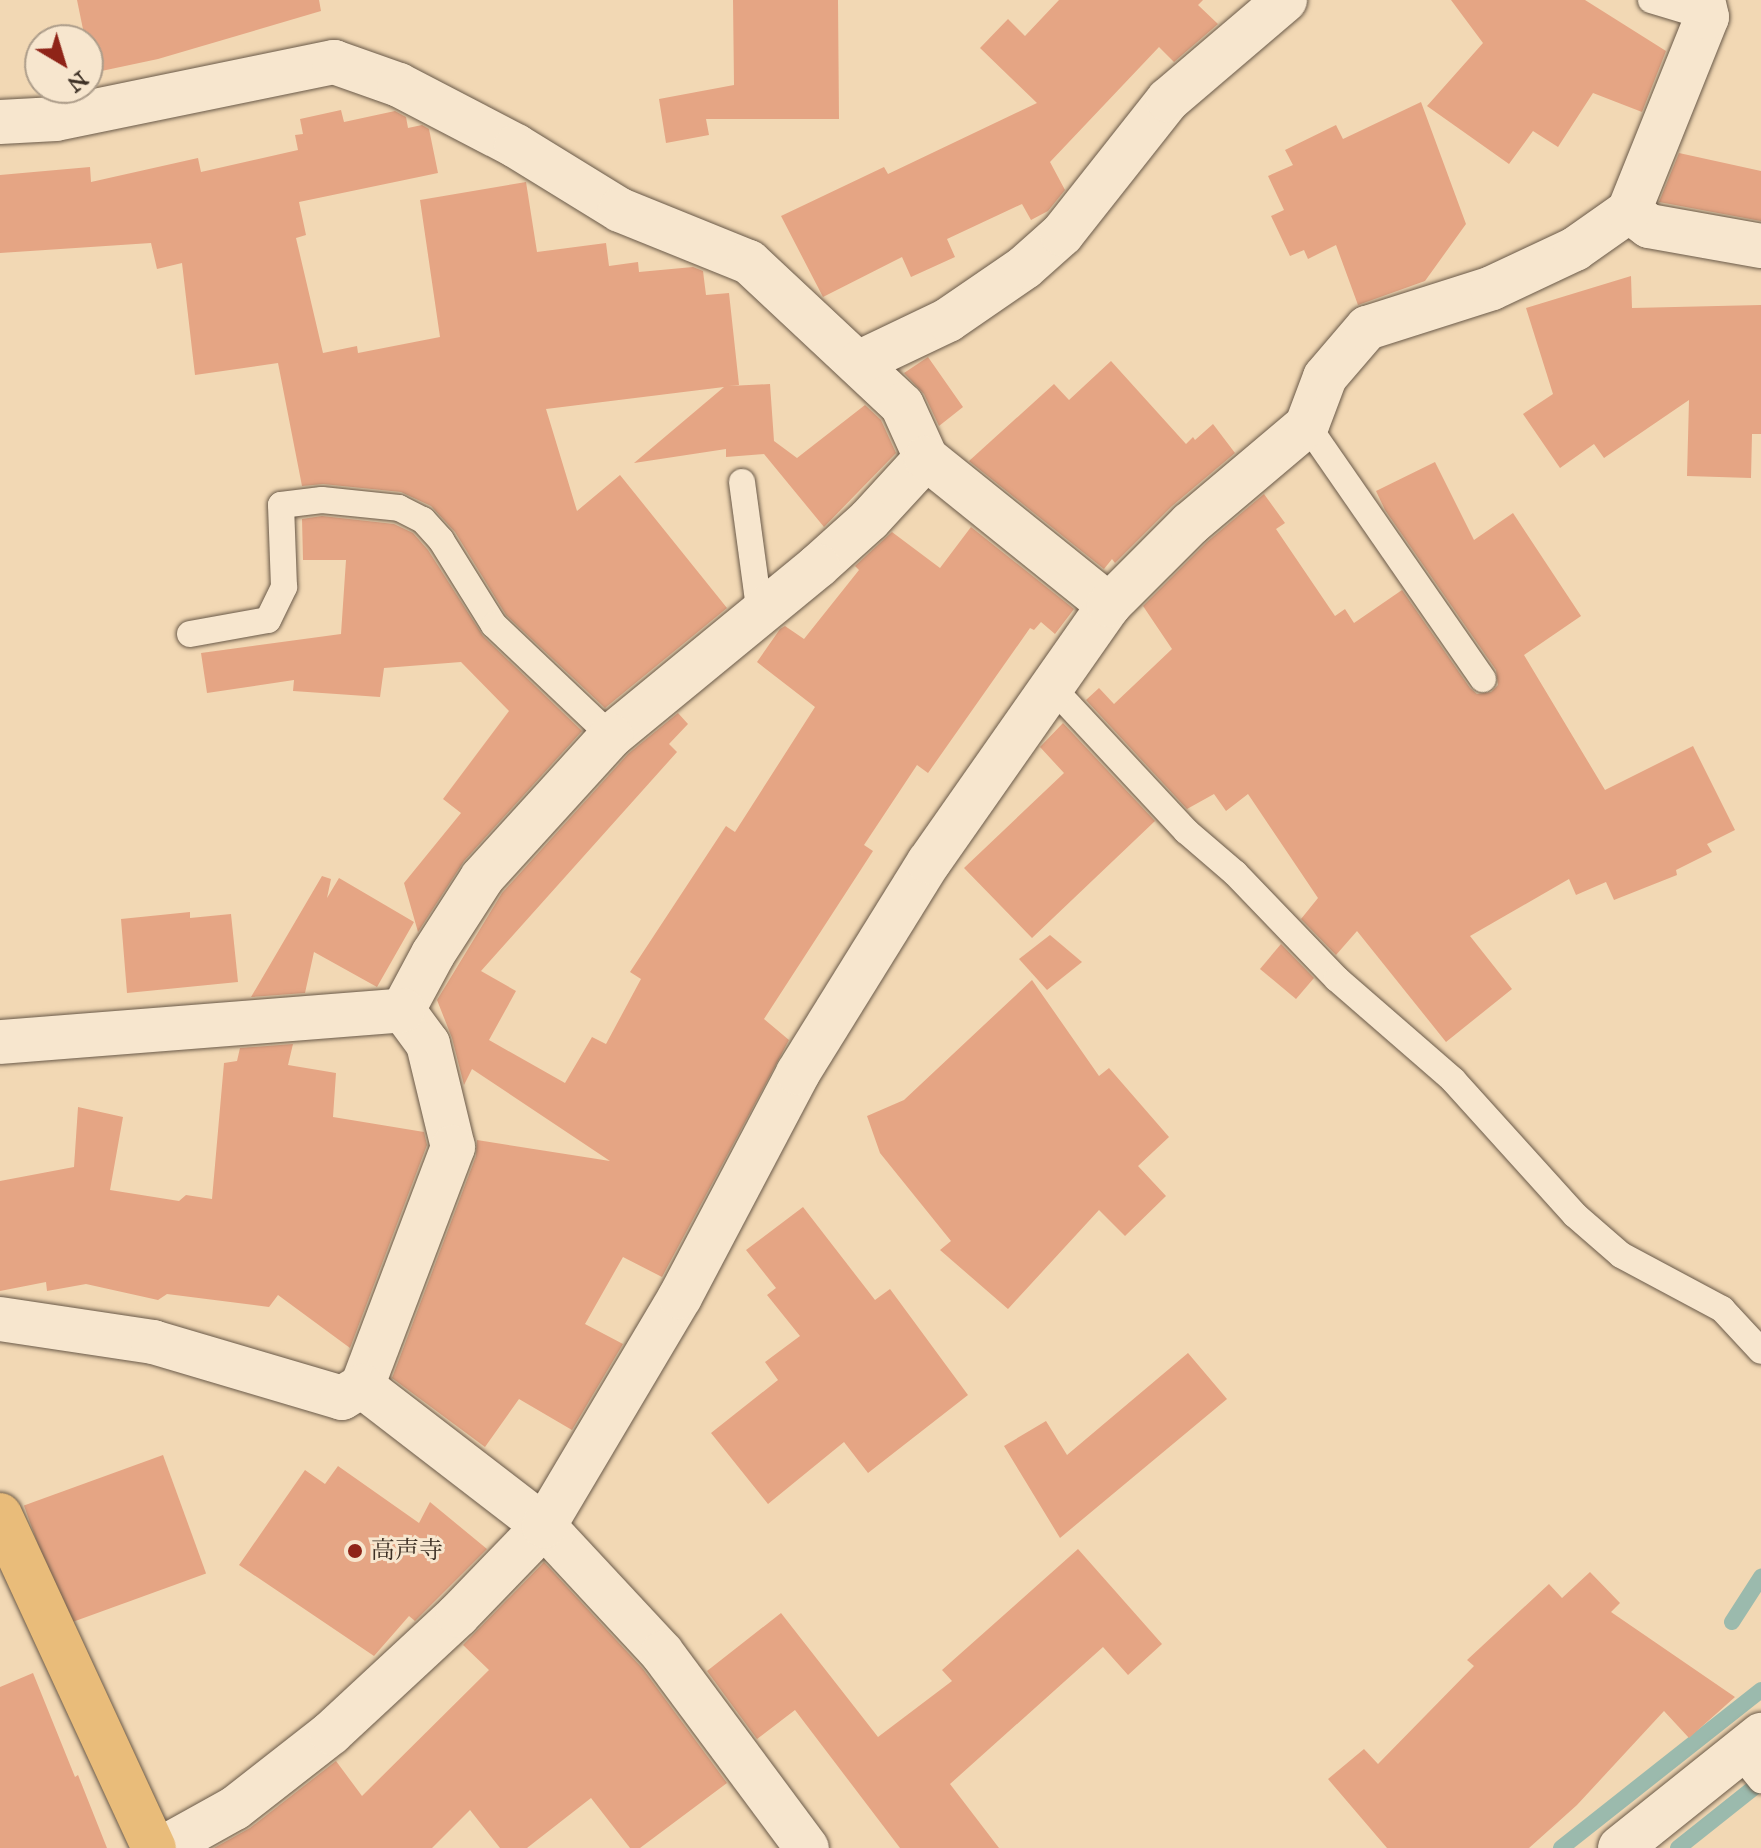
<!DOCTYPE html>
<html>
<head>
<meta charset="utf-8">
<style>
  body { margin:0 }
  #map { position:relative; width:1761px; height:1848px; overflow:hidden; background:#f2d8b4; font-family:"IM FELL Great Primer","Noto Serif JP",serif }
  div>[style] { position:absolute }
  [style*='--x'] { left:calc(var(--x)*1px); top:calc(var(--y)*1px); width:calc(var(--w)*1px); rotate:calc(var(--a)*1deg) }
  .stream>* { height:16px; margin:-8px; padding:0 8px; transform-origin:8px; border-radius:8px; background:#9bbaad }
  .building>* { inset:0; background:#e5a584; transform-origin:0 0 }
  .roads { filter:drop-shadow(0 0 2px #6a5a49) drop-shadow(0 0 2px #6a5a49) }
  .lane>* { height:26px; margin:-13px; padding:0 13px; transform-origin:13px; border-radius:13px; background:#f7e6ce }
  .street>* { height:44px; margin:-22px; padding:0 22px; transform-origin:22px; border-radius:22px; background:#f7e6ce }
  .secondary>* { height:44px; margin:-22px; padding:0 22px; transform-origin:22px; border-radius:22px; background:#f7e6ce }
  .primary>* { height:44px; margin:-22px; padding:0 22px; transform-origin:22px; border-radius:22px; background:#e9bc7a }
  .dots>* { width:22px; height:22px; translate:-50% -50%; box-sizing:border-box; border:4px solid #f7e6ce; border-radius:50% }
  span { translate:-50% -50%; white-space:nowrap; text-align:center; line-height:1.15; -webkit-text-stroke:6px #f7e6ce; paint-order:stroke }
  .poi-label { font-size:24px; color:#3d3025 }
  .left { translate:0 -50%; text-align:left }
  .north { position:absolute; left:24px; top:24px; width:80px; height:80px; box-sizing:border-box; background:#f7e6ce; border:2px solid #ad9d8a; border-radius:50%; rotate:142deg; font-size:22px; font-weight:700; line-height:32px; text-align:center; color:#3d3025 }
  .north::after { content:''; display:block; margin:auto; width:28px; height:36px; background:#8f2418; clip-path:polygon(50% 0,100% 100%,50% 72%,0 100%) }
</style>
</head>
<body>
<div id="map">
  <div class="stream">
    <div style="--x:1732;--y:1622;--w:54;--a:-57.2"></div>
    <div style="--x:1561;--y:1848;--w:255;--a:-38.3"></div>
    <div style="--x:1678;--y:1848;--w:106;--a:-38.5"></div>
  </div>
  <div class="building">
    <div style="clip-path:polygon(77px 0,319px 0,321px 11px,158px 59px,92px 73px)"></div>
    <div style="clip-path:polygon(733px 0,838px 0,839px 119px,706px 119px,709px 135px,666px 143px,659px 99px,734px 85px)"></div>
    <div style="clip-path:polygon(1059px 0,1203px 0,1198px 5px,1218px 24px,1174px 62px,1159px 47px,1050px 162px,1065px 190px,1048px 211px,1031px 220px,1022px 204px,947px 239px,955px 257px,911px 277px,902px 257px,823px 297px,781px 216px,884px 167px,888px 174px,1037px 103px,980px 48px,1008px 19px,1025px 36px)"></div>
    <div style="clip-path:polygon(1451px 0,1585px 0,1666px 51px,1642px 112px,1593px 93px,1558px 147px,1533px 131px,1509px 164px,1427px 106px,1483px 43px)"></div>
    <div style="clip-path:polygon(1421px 102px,1466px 224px,1425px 281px,1358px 305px,1336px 245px,1308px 259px,1304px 250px,1290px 256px,1271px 216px,1284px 210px,1268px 176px,1293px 165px,1285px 150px,1336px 125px,1343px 139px)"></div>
    <div style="clip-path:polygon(341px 110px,344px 122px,395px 111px,406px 117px,408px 128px,422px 125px,429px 129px,438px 173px,299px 202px,306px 235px,296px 238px,323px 353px,357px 346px,358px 353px,440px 337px,420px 200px,526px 182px,537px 252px,606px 243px,609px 266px,638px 262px,639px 272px,693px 267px,703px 271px,706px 295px,729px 293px,739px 385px,729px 386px,770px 384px,774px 441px,797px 458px,865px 405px,881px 420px,896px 453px,824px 527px,764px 454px,726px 457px,726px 449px,634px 463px,724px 387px,546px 409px,577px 511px,620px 475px,727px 608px,605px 708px,506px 615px,455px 532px,431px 506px,401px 492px,323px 484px,302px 486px,278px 363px,195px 375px,182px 263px,157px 269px,151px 243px,0 253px,0 175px,90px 167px,91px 182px,198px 158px,201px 172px,298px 150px,295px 135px,303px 134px,300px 119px)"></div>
    <div style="clip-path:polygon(1679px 153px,1761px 171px,1761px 221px,1659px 202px)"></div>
    <div style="clip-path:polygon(1631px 276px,1632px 308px,1761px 305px,1761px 434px,1752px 434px,1751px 478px,1687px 476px,1689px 400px,1604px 458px,1594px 444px,1560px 468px,1523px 414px,1553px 394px,1526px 308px)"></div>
    <div style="clip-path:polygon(928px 357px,963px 407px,939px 426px,924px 394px,904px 373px)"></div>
    <div style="clip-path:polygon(1111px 361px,1186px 444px,1193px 437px,1195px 440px,1213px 424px,1235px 453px,1172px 506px,1115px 563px,1112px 559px,1104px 569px,969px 461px,1054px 384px,1069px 400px)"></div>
    <div style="clip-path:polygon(1435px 462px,1474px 540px,1513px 513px,1581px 616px,1524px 655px,1605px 790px,1693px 746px,1735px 830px,1707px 844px,1712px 852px,1676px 870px,1677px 875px,1614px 900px,1606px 882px,1576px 895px,1569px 879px,1470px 936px,1512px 989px,1446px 1042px,1357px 931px,1336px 955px,1301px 919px,1318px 898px,1248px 794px,1226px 811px,1214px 794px,1187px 809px,1086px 700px,1099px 688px,1114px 704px,1172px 649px,1143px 606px,1207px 542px,1264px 494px,1285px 523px,1276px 529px,1335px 616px,1345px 609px,1354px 623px,1402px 590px,1470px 688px,1477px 694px,1491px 692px,1498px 685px,1496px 670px,1385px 510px,1376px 491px)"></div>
    <div style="clip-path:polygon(322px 516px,394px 524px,413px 533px,428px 550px,483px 636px,582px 731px,464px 861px,418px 932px,404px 883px,461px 813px,443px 799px,509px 711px,461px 662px,384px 668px,380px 697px,293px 691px,294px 680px,207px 693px,201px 653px,341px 634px,346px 560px,303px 560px,302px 519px)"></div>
    <div style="clip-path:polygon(971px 527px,1074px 609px,1055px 634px,1041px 622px,1034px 630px,1030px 628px,928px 773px,917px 765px,864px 845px,873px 851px,764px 1019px,789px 1040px,662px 1277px,623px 1257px,585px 1324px,623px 1344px,572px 1430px,519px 1399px,485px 1447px,392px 1378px,476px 1156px,477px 1140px,610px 1161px,472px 1069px,464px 1085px,452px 1038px,437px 1000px,502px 893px,628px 754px,678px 713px,688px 724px,669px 744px,677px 752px,481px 971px,516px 991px,489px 1040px,565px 1083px,592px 1037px,606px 1044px,641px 979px,630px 972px,726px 826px,735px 832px,815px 707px,757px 662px,780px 629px,785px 626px,804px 639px,859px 570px,855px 566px,892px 532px,940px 568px)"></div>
    <div style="clip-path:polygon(1063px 723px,1155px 821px,1032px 938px,964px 868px,1064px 773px,1040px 747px)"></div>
    <div style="clip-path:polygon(322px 876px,331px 879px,327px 898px,339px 878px,414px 922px,377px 987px,314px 952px,305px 993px,251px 997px)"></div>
    <div style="clip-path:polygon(190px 912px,190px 918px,231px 914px,238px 982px,127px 993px,121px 919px)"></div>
    <div style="clip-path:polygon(1050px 935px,1082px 962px,1047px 990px,1019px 959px)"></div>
    <div style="clip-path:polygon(1281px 944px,1314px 978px,1296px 999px,1260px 969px)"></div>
    <div style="clip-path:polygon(1032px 980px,1099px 1076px,1109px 1068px,1169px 1137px,1138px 1166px,1166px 1196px,1125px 1236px,1099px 1210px,1008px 1309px,940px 1250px,951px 1241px,880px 1153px,867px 1116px,904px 1100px)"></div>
    <div style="clip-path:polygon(293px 1044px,288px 1065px,336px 1073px,333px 1117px,424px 1132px,427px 1145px,350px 1348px,278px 1295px,269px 1307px,167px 1294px,158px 1300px,86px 1284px,47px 1291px,46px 1282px,0 1291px,0 1181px,74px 1167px,78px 1107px,123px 1117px,110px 1190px,179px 1201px,186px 1195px,212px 1199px,224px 1063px,237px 1061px,240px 1048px)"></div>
    <div style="clip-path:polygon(803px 1207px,875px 1300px,890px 1289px,968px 1395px,868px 1473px,844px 1442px,768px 1504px,711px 1433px,778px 1380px,765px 1362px,800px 1336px,767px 1295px,776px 1288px,746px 1250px)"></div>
    <div style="clip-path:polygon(1188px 1353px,1227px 1399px,1060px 1538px,1004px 1446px,1046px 1421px,1067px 1455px)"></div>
    <div style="left:163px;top:1455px;width:126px;height:148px;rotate:70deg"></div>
    <div style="clip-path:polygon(338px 1466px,419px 1523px,430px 1502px,487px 1549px,415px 1621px,409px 1616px,374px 1656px,239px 1565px,305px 1470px,325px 1484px)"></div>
    <div style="clip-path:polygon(1078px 1549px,1162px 1644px,1128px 1675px,1103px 1647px,950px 1784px,999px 1848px,900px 1848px,795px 1710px,757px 1739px,707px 1671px,781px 1613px,878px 1737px,952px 1681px,942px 1670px)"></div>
    <div style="clip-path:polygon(544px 1562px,643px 1669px,727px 1783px,640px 1848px,630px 1848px,591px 1798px,527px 1848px,500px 1848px,470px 1810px,432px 1848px,214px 1848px,250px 1828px,336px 1761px,362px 1796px,489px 1670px,463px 1645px)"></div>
    <div style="clip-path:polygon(1590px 1572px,1620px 1603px,1611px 1612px,1735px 1697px,1689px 1738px,1664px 1711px,1577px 1805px,1529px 1848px,1387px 1848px,1328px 1779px,1364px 1749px,1378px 1764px,1474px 1666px,1467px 1660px,1549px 1584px,1562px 1598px)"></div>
    <div style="clip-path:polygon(33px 1673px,75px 1777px,78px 1775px,107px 1848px,0 1848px,0 1687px)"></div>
  </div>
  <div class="roads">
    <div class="lane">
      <div style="--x:1651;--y:0;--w:59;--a:16.9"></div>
      <div style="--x:1307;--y:425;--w:309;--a:55.3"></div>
      <div style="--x:742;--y:482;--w:134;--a:82.3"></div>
      <div style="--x:190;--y:634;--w:79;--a:-10.2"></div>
      <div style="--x:268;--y:620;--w:37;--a:-64"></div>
      <div style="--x:284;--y:587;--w:82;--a:-92.1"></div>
      <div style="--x:281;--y:505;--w:41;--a:-7"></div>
      <div style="--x:322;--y:500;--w:77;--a:5.9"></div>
      <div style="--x:399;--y:508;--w:27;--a:27"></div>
      <div style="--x:423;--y:520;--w:27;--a:48"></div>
      <div style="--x:441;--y:540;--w:100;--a:58.1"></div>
      <div style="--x:494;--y:625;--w:161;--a:43.5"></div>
      <div style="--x:1050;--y:685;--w:200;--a:47"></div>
      <div style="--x:1186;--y:831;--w:65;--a:40.6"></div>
      <div style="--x:1235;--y:873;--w:147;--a:46.1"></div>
      <div style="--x:1337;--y:979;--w:154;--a:41"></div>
      <div style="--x:1453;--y:1080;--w:182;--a:47.9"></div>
      <div style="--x:1575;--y:1215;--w:61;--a:41"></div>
      <div style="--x:1621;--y:1255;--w:115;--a:28.1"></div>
      <div style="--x:1722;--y:1309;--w:57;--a:47.1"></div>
      <div style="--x:1739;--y:1753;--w:35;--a:51"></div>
    </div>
    <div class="street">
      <div style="--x:0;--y:122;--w:56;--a:-3.1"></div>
      <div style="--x:56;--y:119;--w:284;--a:-11.6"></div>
      <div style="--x:334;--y:62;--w:69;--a:19.5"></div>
      <div style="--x:399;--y:85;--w:132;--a:27.5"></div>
      <div style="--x:516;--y:146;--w:122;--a:31.6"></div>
      <div style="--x:620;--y:210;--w:139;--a:22"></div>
      <div style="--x:749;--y:262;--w:209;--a:43.1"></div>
      <div style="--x:902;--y:405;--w:58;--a:65.6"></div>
      <div style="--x:926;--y:458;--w:84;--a:132.6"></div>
      <div style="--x:869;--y:520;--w:69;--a:138"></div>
      <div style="--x:818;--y:566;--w:268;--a:140.6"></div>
      <div style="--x:611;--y:736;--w:192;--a:132.3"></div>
      <div style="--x:482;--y:878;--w:90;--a:122.8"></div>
      <div style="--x:433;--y:954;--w:64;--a:118.2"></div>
      <div style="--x:1629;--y:211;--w:25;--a:37"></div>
      <div style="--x:1649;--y:226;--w:114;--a:10.1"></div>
      <div style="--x:860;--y:362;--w:98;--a:-25.5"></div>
      <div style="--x:948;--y:320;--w:93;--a:-34.5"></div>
      <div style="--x:1025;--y:267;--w:50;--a:-41.7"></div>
      <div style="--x:1062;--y:234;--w:171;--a:-51.7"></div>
      <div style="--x:1168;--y:100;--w:154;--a:-40.5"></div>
      <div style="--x:926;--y:458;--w:235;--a:38.8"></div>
      <div style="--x:403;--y:1010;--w:42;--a:53.7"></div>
      <div style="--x:428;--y:1044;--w:106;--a:76.4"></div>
      <div style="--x:453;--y:1147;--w:256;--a:110.8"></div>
      <div style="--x:362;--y:1386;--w:230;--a:37.6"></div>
      <div style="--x:544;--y:1526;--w:173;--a:47.1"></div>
      <div style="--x:662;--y:1653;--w:243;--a:53.4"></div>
      <div style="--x:0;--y:1042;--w:404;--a:-4.5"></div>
      <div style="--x:0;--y:1319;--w:155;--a:8.5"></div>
      <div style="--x:153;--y:1342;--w:197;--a:16.5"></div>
      <div style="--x:342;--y:1398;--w:23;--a:-31"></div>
      <div style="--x:163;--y:1848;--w:82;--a:-29.1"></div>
      <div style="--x:235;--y:1808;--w:122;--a:-38"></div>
      <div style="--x:331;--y:1733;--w:173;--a:-42.9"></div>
      <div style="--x:458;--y:1615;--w:124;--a:-46"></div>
      <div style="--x:544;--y:1526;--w:266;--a:-59.3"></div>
      <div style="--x:680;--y:1297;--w:253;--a:-62.2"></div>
      <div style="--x:798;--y:1073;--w:248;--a:-58.2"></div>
      <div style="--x:929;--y:862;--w:314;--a:-55"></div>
      <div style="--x:1109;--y:605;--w:115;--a:-45"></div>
      <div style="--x:1190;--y:524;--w:153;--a:-40.2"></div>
      <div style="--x:1307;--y:425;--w:51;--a:-69.4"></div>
      <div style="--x:1325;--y:377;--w:65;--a:-49.4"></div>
      <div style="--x:1367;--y:328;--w:131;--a:-17.7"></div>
      <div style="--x:1492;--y:288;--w:92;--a:-25.2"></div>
      <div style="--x:1575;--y:249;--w:66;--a:-35.1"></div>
      <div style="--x:1629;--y:211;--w:209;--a:-68.1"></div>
      <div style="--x:1707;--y:17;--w:17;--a:-103"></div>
    </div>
    <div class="secondary">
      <div style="--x:1620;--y:1848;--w:181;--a:-38.7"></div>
    </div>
    <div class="primary">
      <div style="--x:0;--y:1515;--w:367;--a:65.2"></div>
    </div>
  </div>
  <div class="dots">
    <div style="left:355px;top:1551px;background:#8f2418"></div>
  </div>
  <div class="poi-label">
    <span class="left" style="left:371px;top:1551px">高声寺</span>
  </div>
  <div class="north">N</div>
</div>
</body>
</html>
